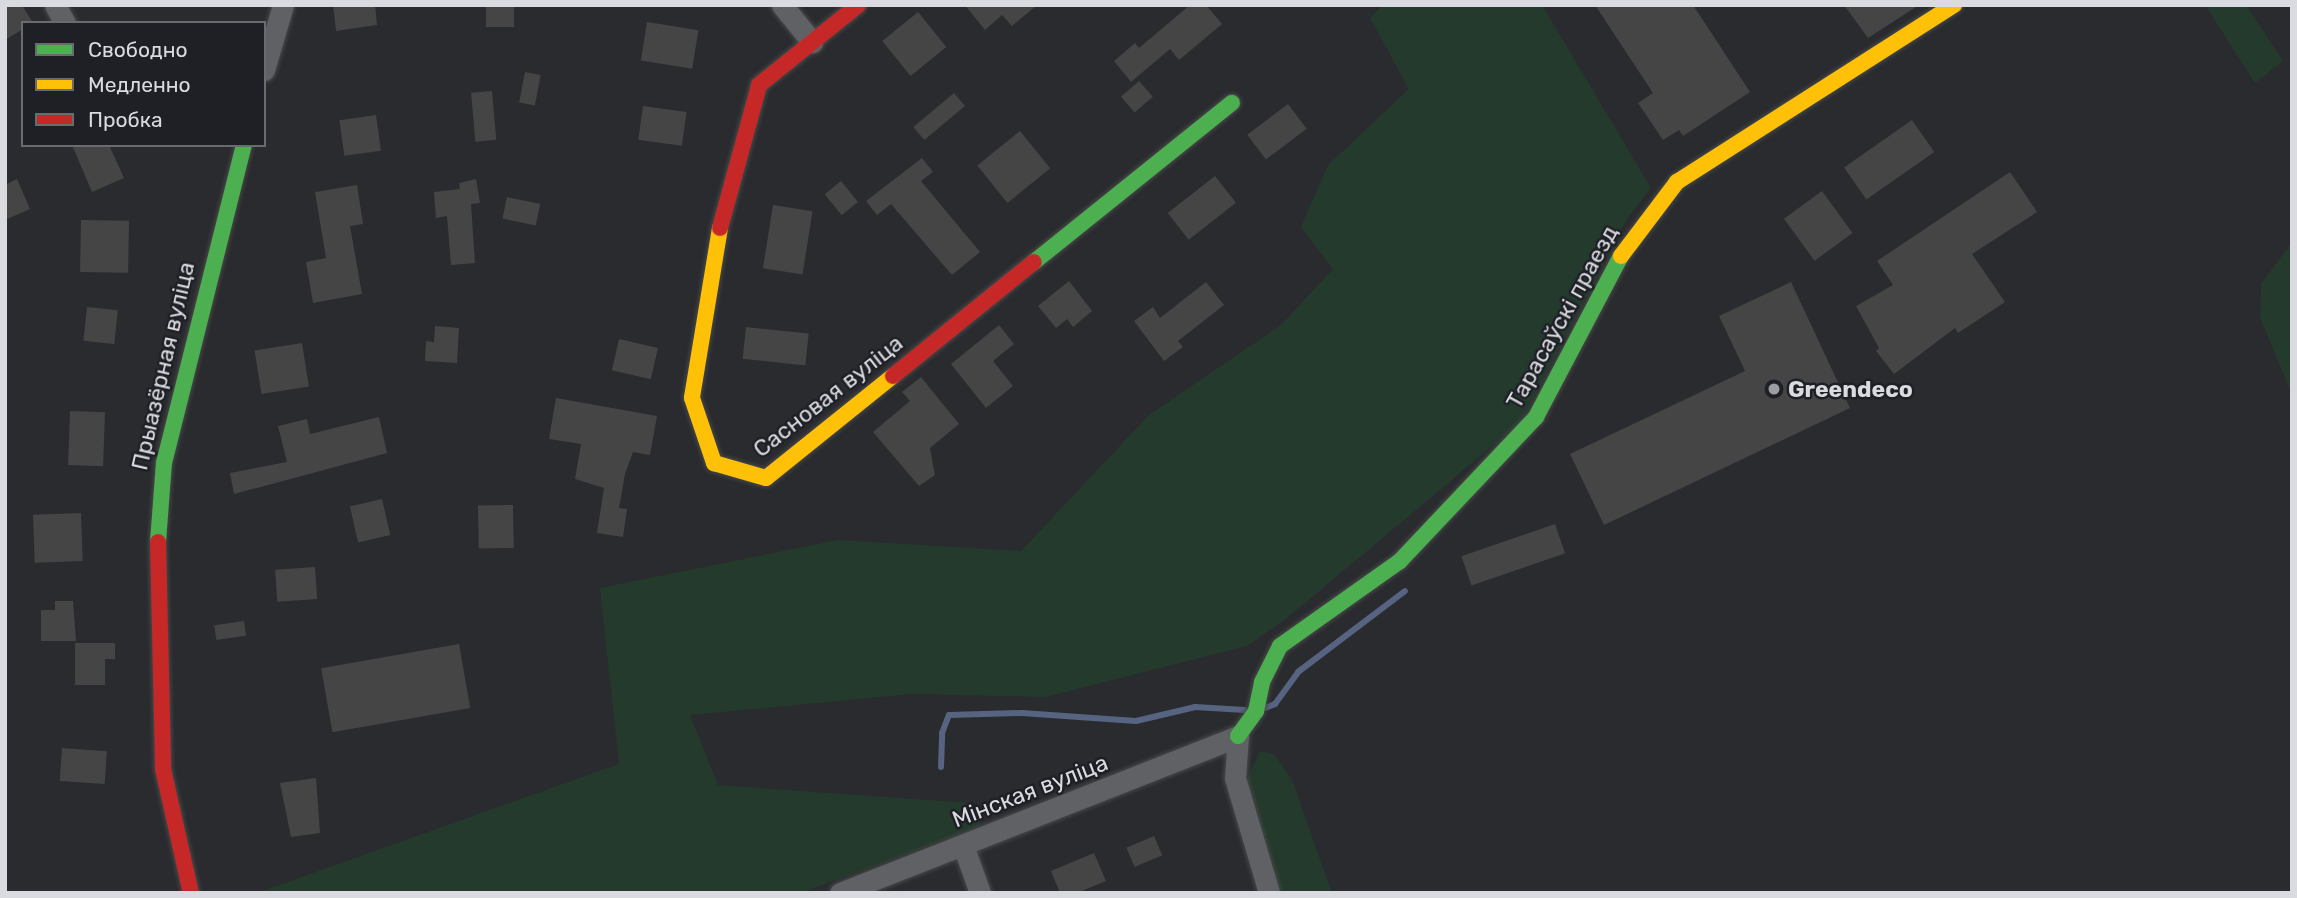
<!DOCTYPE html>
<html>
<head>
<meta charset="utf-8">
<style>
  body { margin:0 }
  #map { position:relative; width:2297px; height:898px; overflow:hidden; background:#2a2b2e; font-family:Rubik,sans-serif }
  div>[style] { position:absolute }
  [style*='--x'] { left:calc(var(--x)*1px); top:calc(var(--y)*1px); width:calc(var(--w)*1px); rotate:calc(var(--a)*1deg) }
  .green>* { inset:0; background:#243a2d }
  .stream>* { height:6px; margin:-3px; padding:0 3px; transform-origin:3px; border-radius:3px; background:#566482 }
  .building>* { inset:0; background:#454546; transform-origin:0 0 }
  .roads { filter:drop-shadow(0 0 2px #47484a) drop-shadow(0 0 2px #47484a) }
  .street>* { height:21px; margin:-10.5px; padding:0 10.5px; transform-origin:10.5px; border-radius:10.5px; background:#606164 }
  .fast>* { height:16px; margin:-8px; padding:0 8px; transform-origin:8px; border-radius:8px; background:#4caf50 }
  .slow>* { height:16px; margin:-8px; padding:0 8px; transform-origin:8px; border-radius:8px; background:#ffc107 }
  .jam>* { height:16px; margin:-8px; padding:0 8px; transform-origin:8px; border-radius:8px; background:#c62828 }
  .dots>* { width:19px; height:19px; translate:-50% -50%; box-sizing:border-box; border:4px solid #1e2026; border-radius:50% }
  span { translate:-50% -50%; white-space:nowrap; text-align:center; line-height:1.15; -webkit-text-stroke:5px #1e2026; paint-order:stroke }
  .street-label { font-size:23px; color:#dadbe0 }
  .poi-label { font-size:23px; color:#dadbe0; font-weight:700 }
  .left { translate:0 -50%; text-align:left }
  .frame { position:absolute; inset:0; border:7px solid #dadbe0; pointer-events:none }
  .legend { position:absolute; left:21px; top:21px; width:245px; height:126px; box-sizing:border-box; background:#1e2026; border:2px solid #696b70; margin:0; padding:9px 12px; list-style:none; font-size:21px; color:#dadbe0 }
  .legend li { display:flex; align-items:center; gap:14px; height:35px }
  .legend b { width:35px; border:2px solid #696b70 }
</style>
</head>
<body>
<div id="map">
  <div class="green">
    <div style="clip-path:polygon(1383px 5px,1542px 5px,1651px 188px,1627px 219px,1521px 422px,1287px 618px,1247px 646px,1045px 697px,912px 694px,690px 715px,718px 785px,971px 803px,981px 826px,801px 893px,257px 893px,619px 764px,600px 588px,838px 540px,1021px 551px,1149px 415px,1281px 325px,1333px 269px,1301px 227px,1328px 165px,1409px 89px,1370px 18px)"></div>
    <div style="clip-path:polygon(2205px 5px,2246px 5px,2283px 61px,2255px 83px)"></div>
    <div style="clip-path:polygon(2292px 242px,2292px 394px,2260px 318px,2261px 284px)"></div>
    <div style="clip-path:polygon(1260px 751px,1274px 754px,1292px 780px,1332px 893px,1276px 893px,1247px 779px)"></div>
  </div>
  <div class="stream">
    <div style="--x:1265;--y:708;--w:11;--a:-22"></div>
    <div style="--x:1275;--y:704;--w:39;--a:-54"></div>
    <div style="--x:1298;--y:672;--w:134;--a:-37.1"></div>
    <div style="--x:941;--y:767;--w:34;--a:-88"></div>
    <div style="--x:942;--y:733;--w:19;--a:-69"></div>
    <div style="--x:949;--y:715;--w:73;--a:-1.6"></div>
    <div style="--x:1022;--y:713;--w:114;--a:4"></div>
    <div style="--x:1136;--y:721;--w:61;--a:-13.3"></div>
    <div style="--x:1195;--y:707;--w:50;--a:3.4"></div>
  </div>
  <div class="building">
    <div style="clip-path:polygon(5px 5px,22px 5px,33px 23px,23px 23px,23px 29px,5px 40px)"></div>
    <div style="clip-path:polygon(333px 5px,375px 5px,377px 25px,336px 31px)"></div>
    <div style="left:486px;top:5px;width:28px;height:22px"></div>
    <div style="clip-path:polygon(965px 5px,1037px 5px,1012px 26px,1002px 15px,985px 30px)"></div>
    <div style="clip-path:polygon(1190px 5px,1206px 5px,1222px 24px,1179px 60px,1170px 49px,1131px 82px,1114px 61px,1135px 43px,1139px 48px)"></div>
    <div style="clip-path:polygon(1595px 5px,1693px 5px,1750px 92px,1683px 136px,1679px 130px,1663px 140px,1638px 103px,1653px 93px)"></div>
    <div style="clip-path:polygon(1844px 5px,1919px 5px,1868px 38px)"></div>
    <div style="left:918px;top:12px;width:45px;height:46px;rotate:51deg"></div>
    <div style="left:647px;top:22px;width:52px;height:39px;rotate:9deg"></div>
    <div style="left:525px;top:72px;width:16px;height:31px;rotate:11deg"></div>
    <div style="left:1139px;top:81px;width:21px;height:24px;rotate:49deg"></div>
    <div style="left:492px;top:91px;width:49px;height:21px;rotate:85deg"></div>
    <div style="left:954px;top:93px;width:17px;height:53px;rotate:50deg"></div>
    <div style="left:1288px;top:104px;width:31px;height:51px;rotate:53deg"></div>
    <div style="left:643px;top:106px;width:44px;height:34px;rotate:8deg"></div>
    <div style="left:376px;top:115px;width:36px;height:37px;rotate:82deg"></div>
    <div style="left:1912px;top:120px;width:39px;height:83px;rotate:55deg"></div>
    <div style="left:1020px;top:131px;width:48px;height:55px;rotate:51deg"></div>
    <div style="clip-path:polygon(72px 145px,109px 145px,124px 178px,92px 192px)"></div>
    <div style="clip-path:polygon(922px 158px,933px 172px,921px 181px,980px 252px,952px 275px,891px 204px,877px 215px,866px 201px)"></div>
    <div style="clip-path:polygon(2010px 172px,2037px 212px,1972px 254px,2005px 302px,1958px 333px,1955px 328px,1894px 374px,1876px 351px,1879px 348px,1856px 306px,1893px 285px,1877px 261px)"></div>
    <div style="left:1215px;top:176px;width:34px;height:60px;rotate:52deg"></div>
    <div style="clip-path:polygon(17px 179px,30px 209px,5px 220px,5px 185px)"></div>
    <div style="clip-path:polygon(476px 179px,480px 203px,471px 204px,475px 263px,451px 265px,447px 216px,436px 218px,434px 192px,460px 189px,459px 183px)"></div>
    <div style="left:841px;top:181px;width:27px;height:21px;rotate:51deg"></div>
    <div style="clip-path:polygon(357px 185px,363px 224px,350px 226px,362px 294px,313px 303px,306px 262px,326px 258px,315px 192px)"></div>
    <div style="left:1822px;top:191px;width:52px;height:47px;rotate:54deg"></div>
    <div style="left:507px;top:197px;width:34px;height:22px;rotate:12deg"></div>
    <div style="left:773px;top:205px;width:40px;height:64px;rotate:9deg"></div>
    <div style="left:81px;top:220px;width:48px;height:52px;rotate:1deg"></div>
    <div style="clip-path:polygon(1069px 281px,1092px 311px,1073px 327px,1067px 319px,1056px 328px,1038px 306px)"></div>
    <div style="clip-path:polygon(1206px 282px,1224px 305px,1178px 341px,1183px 347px,1164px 361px,1134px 321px,1153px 307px,1160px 318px)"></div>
    <div style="clip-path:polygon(1791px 282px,1850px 408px,1604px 525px,1570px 454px,1745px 371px,1719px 316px)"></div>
    <div style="left:87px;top:307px;width:31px;height:34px;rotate:6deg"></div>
    <div style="clip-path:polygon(999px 325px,1014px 344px,993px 361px,1013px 386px,986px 408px,951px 364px)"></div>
    <div style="clip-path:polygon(435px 326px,459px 328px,457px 363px,425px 361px,426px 341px,434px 342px)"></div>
    <div style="left:746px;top:327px;width:63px;height:32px;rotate:6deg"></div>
    <div style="left:619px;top:339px;width:40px;height:32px;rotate:13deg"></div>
    <div style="left:302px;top:343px;width:44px;height:48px;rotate:81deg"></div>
    <div style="clip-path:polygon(921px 377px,959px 424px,930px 448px,935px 475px,919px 486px,873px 432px,910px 401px,902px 392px)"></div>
    <div style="clip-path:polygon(556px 398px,657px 416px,650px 455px,633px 452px,625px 474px,619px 508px,627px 509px,623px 537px,597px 533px,604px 488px,575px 479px,581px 444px,549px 439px)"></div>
    <div style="left:70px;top:411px;width:35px;height:54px;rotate:2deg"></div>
    <div style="clip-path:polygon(379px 417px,387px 453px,234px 494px,230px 473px,287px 462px,278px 426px,307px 419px,310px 434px)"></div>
    <div style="left:382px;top:499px;width:37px;height:33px;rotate:77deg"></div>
    <div style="left:513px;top:505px;width:43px;height:35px;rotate:89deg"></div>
    <div style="left:81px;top:513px;width:48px;height:48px;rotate:88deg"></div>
    <div style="left:1555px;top:524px;width:31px;height:99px;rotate:71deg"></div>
    <div style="left:315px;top:567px;width:32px;height:40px;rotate:86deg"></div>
    <div style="clip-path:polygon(55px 601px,73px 601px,76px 641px,41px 641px,41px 610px,55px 610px)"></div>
    <div style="left:244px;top:621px;width:15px;height:30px;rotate:82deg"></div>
    <div style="clip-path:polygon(75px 643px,115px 643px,115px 659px,105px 659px,105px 685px,75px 685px)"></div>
    <div style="left:459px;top:644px;width:65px;height:140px;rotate:80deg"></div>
    <div style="left:62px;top:748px;width:45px;height:33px;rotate:4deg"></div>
    <div style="clip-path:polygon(316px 778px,320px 833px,291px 837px,280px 783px)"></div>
    <div style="left:1154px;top:836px;width:21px;height:30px;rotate:67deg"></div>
    <div style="clip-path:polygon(1094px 853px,1106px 881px,1077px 893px,1060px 893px,1051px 871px)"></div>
  </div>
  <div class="roads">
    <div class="street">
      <div style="--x:55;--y:5;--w:21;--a:61"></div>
      <div style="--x:782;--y:5;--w:48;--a:51"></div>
      <div style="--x:264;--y:70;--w:68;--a:-73.7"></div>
      <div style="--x:963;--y:845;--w:51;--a:70.5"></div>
      <div style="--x:840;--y:893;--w:428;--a:-21.5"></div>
      <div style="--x:1238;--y:736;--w:42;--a:94.1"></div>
      <div style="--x:1235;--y:778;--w:120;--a:73.5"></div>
    </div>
    <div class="fast">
      <div style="--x:1034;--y:262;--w:254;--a:-38.8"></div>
      <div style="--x:158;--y:542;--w:79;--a:-85.7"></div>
      <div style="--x:164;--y:463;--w:328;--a:-75.9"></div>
      <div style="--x:1238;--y:736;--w:31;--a:-54"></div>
      <div style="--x:1256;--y:711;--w:30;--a:-78"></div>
      <div style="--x:1262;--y:682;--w:40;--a:-63.4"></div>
      <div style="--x:1280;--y:646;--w:147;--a:-35.3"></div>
      <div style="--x:1400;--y:561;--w:198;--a:-46.6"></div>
      <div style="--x:1536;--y:417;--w:182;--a:-62.2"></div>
    </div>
    <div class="slow">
      <div style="--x:720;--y:228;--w:172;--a:99.4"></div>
      <div style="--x:692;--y:398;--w:69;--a:71.3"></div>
      <div style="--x:714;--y:463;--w:54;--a:16.1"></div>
      <div style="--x:766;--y:478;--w:163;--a:-38.8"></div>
      <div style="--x:1621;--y:256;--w:93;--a:-52.9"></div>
      <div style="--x:1677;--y:182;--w:329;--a:-32.6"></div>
    </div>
    <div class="jam">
      <div style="--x:720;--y:228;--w:148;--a:-74.7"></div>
      <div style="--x:759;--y:85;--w:127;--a:-38.9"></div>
      <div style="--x:893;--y:376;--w:181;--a:-39"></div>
      <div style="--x:158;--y:542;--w:227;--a:88.7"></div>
      <div style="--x:163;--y:769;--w:127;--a:77.3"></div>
    </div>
  </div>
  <div class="dots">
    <div style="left:1774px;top:389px;background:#9c9da2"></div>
  </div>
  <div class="street-label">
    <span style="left:1562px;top:317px;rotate:-61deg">Тарасаўскі праезд</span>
    <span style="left:163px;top:366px;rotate:-77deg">Прыазёрная вуліца</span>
    <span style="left:828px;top:396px;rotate:-38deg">Сасновая вуліца</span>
    <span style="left:1030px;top:791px;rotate:-21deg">Мінская вуліца</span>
  </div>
  <div class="poi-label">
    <span class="left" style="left:1788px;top:389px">Greendeco</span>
  </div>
  <div class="frame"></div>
  <ul class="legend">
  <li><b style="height:9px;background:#4caf50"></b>Свободно</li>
  <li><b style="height:9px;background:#ffc107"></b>Медленно</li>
  <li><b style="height:9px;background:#c62828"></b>Пробка</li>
  </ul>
</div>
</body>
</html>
